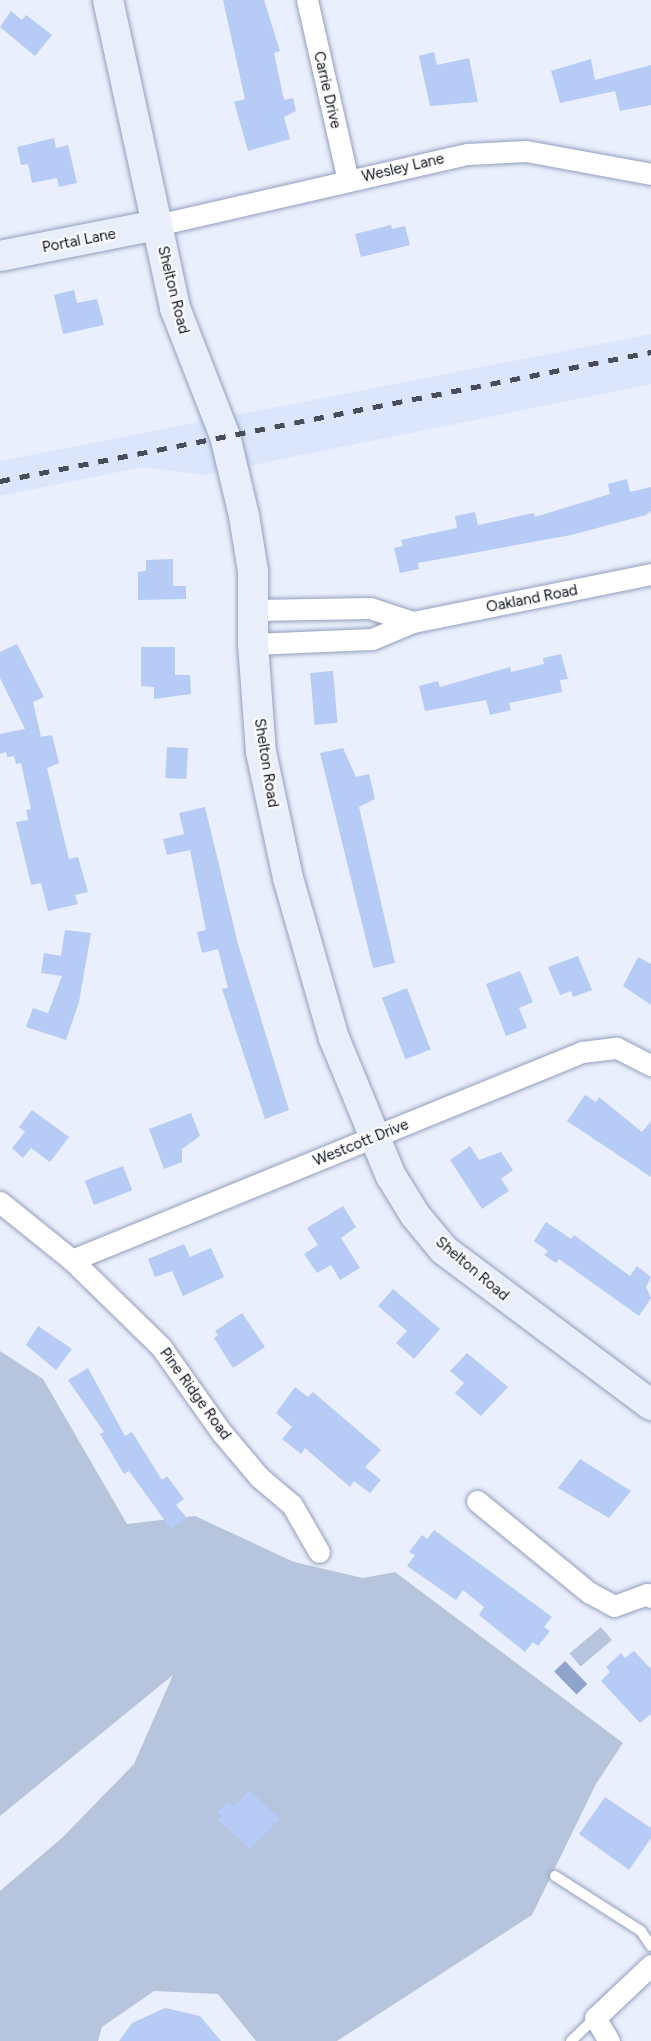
<!DOCTYPE html>
<html>
<head>
<meta charset="utf-8">
<style>
  body { margin:0 }
  #map { position:relative; width:651px; height:2041px; overflow:hidden; background:#e9effc; font-family:Figtree,sans-serif }
  div>[style] { position:absolute }
  [style*='--x'] { left:calc(var(--x)*1px); top:calc(var(--y)*1px); width:calc(var(--w)*1px); rotate:calc(var(--a)*1deg) }
  .built>* { inset:0; background:#dbe6fd }
  .green>* { inset:0; background:#b7c4dd; transform-origin:0 0 }
  .water>* { inset:0; background:#8fa3cb; transform-origin:0 0 }
  .building>* { inset:0; background:#b6cbf6; transform-origin:0 0 }
  .roads { filter:drop-shadow(0 0 2px #919fbd) drop-shadow(0 0 2px #919fbd) }
  .lane>* { height:10px; margin:-5px; padding:0 5px; transform-origin:5px; border-radius:5px; background:#fff }
  .street>* { height:21px; margin:-10.5px; padding:0 10.5px; transform-origin:10.5px; border-radius:10.5px; background:#fff }
  .secondary>* { height:30px; margin:-15px; padding:0 15px; transform-origin:15px; border-radius:15px; background:#e8eefa }
  .rail>* { height:4.5px; margin-top:-2.25px; transform-origin:0; background:repeating-linear-gradient(90deg,#484d59 0 10px,transparent 0 20px) }
  span { translate:-50% -50%; white-space:nowrap; text-align:center; line-height:1.15; -webkit-text-stroke:4.5px #fcfcfc; paint-order:stroke }
  .street-label { font-size:15px; color:#0f141f }
</style>
</head>
<body>
<div id="map">
  <div class="built">
    <div style="clip-path:polygon(651px 334px,651px 384px,204px 475px,143px 467px,0 496px,0 461px)"></div>
  </div>
  <div class="green">
    <div style="clip-path:polygon(0 1351px,43px 1379px,127px 1524px,195px 1516px,294px 1562px,363px 1578px,395px 1572px,623px 1743px,596px 1784px,532px 1915px,337px 2041px,256px 2041px,218px 1994px,154px 1991px,102px 2027px,98px 2041px,0 2041px,0 1891px,63px 1837px,134px 1764px,173px 1675px,0 1816px)"></div>
    <div style="left:601px;top:1627px;width:17px;height:41px;rotate:50deg"></div>
  </div>
  <div class="water">
    <div style="left:565px;top:1661px;width:32px;height:15px;rotate:46deg"></div>
  </div>
  <div class="building">
    <div style="clip-path:polygon(223px 0,264px 0,280px 51px,274px 53px,284px 100px,293px 98px,296px 111px,284px 117px,290px 139px,248px 151px,234px 102px,245px 99px)"></div>
    <div style="clip-path:polygon(11px 11px,22px 20px,26px 15px,52px 35px,35px 56px,0 27px)"></div>
    <div style="clip-path:polygon(434px 52px,437px 65px,469px 58px,478px 102px,430px 106px,419px 56px)"></div>
    <div style="clip-path:polygon(591px 59px,595px 80px,651px 65px,651px 105px,620px 111px,615px 91px,560px 103px,551px 71px)"></div>
    <div style="clip-path:polygon(54px 138px,56px 148px,68px 145px,77px 183px,59px 187px,57px 178px,32px 183px,28px 164px,21px 165px,17px 147px)"></div>
    <div style="clip-path:polygon(391px 225px,392px 229px,405px 226px,410px 245px,361px 257px,355px 234px)"></div>
    <div style="clip-path:polygon(74px 290px,77px 303px,97px 299px,104px 325px,63px 334px,54px 295px)"></div>
    <div style="clip-path:polygon(627px 479px,630px 492px,651px 487px,651px 511px,646px 515px,571px 535px,418px 563px,419px 569px,400px 573px,394px 548px,403px 546px,401px 540px,457px 528px,455px 516px,475px 512px,478px 525px,534px 513px,535px 517px,610px 494px,608px 484px)"></div>
    <div style="clip-path:polygon(173px 559px,173px 586px,186px 586px,186px 599px,138px 600px,138px 572px,146px 571px,146px 560px)"></div>
    <div style="clip-path:polygon(17px 644px,44px 697px,33px 702px,41px 737px,52px 735px,59px 763px,47px 768px,69px 859px,78px 857px,88px 892px,75px 895px,78px 904px,48px 911px,41px 883px,31px 885px,16px 822px,28px 820px,26px 810px,31px 809px,21px 763px,16px 764px,14px 756px,7px 757px,6px 752px,0 754px,0 734px,25px 729px,0 678px,0 652px)"></div>
    <div style="clip-path:polygon(141px 647px,175px 647px,175px 675px,190px 675px,191px 694px,154px 699px,154px 687px,141px 686px)"></div>
    <div style="clip-path:polygon(561px 654px,568px 679px,560px 680px,562px 692px,509px 703px,511px 710px,490px 715px,486px 700px,425px 711px,419px 686px,438px 681px,440px 687px,510px 667px,511px 672px,544px 664px,543px 658px)"></div>
    <div style="left:333px;top:671px;width:52px;height:23px;rotate:85deg"></div>
    <div style="left:167px;top:747px;width:21px;height:31px;rotate:3deg"></div>
    <div style="clip-path:polygon(343px 748px,356px 777px,369px 774px,375px 799px,359px 807px,395px 963px,373px 968px,320px 753px)"></div>
    <div style="clip-path:polygon(205px 807px,238px 944px,289px 1110px,265px 1119px,222px 989px,228px 988px,218px 949px,202px 953px,197px 932px,206px 930px,190px 850px,167px 855px,163px 839px,184px 834px,179px 813px)"></div>
    <div style="clip-path:polygon(65px 930px,91px 933px,79px 1002px,66px 1040px,26px 1027px,33px 1008px,48px 1013px,62px 976px,41px 973px,44px 953px,61px 956px)"></div>
    <div style="clip-path:polygon(578px 956px,592px 990px,573px 997px,571px 991px,560px 995px,548px 967px)"></div>
    <div style="clip-path:polygon(638px 957px,651px 964px,651px 1005px,623px 986px)"></div>
    <div style="clip-path:polygon(520px 971px,533px 1002px,519px 1008px,527px 1028px,506px 1036px,486px 984px)"></div>
    <div style="left:407px;top:988px;width:66px;height:27px;rotate:69deg"></div>
    <div style="clip-path:polygon(585px 1095px,596px 1102px,599px 1097px,642px 1132px,651px 1121px,651px 1177px,567px 1121px)"></div>
    <div style="clip-path:polygon(32px 1110px,69px 1137px,50px 1162px,31px 1148px,23px 1158px,12px 1148px,25px 1132px,19px 1127px)"></div>
    <div style="clip-path:polygon(191px 1113px,200px 1136px,182px 1149px,182px 1162px,164px 1169px,149px 1129px)"></div>
    <div style="clip-path:polygon(470px 1146px,479px 1160px,501px 1152px,513px 1170px,501px 1179px,509px 1191px,482px 1209px,450px 1160px)"></div>
    <div style="left:123px;top:1166px;width:26px;height:41px;rotate:69deg"></div>
    <div style="clip-path:polygon(343px 1206px,356px 1227px,341px 1238px,360px 1268px,340px 1280px,331px 1265px,317px 1273px,304px 1254px,318px 1245px,307px 1228px)"></div>
    <div style="clip-path:polygon(546px 1222px,571px 1239px,574px 1235px,630px 1276px,637px 1266px,651px 1277px,646px 1287px,651px 1298px,639px 1316px,559px 1259px,556px 1263px,544px 1255px,548px 1251px,534px 1241px)"></div>
    <div style="clip-path:polygon(184px 1244px,190px 1257px,211px 1248px,224px 1277px,183px 1296px,172px 1271px,155px 1277px,148px 1259px)"></div>
    <div style="clip-path:polygon(393px 1289px,440px 1329px,414px 1359px,396px 1343px,407px 1331px,378px 1306px)"></div>
    <div style="clip-path:polygon(242px 1313px,265px 1347px,233px 1368px,214px 1338px,218px 1335px,215px 1331px)"></div>
    <div style="clip-path:polygon(38px 1326px,72px 1349px,56px 1370px,26px 1345px)"></div>
    <div style="clip-path:polygon(467px 1353px,508px 1387px,481px 1416px,455px 1393px,464px 1383px,450px 1371px)"></div>
    <div style="clip-path:polygon(88px 1368px,125px 1436px,132px 1432px,162px 1480px,167px 1476px,184px 1499px,176px 1505px,187px 1518px,171px 1529px,129px 1471px,124px 1474px,100px 1434px,104px 1432px,68px 1380px)"></div>
    <div style="clip-path:polygon(295px 1387px,308px 1397px,313px 1392px,381px 1450px,365px 1467px,381px 1480px,370px 1493px,354px 1481px,350px 1487px,305px 1448px,301px 1454px,282px 1439px,292px 1427px,276px 1413px)"></div>
    <div style="clip-path:polygon(580px 1459px,631px 1491px,609px 1518px,558px 1488px)"></div>
    <div style="clip-path:polygon(434px 1530px,552px 1617px,544px 1627px,550px 1631px,538px 1646px,533px 1642px,525px 1652px,479px 1615px,484px 1607px,463px 1590px,456px 1600px,407px 1566px,415px 1555px,409px 1552px,422px 1535px,427px 1539px)"></div>
    <div style="clip-path:polygon(634px 1651px,651px 1669px,651px 1714px,640px 1723px,601px 1681px,610px 1672px,606px 1667px,621px 1653px,625px 1658px)"></div>
    <div style="clip-path:polygon(250px 1790px,280px 1819px,250px 1849px,218px 1820px,222px 1816px,217px 1812px,228px 1801px,233px 1806px)"></div>
    <div style="clip-path:polygon(605px 1797px,651px 1828px,651px 1838px,629px 1870px,579px 1834px)"></div>
    <div style="clip-path:polygon(165px 2008px,200px 2016px,221px 2041px,119px 2041px,132px 2023px)"></div>
  </div>
  <div class="roads">
    <div class="lane">
      <div style="--x:555;--y:1876;--w:102;--a:32.6"></div>
      <div style="--x:641;--y:1931;--w:18;--a:56"></div>
      <div style="--x:571;--y:2041;--w:33;--a:-44"></div>
    </div>
    <div class="street">
      <div style="--x:307;--y:0;--w:185;--a:77.2"></div>
      <div style="--x:157;--y:225;--w:319;--a:-12.9"></div>
      <div style="--x:468;--y:154;--w:58;--a:-3"></div>
      <div style="--x:526;--y:151;--w:127;--a:10.4"></div>
      <div style="--x:254;--y:610;--w:116;--a:-1"></div>
      <div style="--x:370;--y:608;--w:45;--a:18"></div>
      <div style="--x:253;--y:644;--w:119;--a:-2.4"></div>
      <div style="--x:372;--y:639;--w:44;--a:-22.5"></div>
      <div style="--x:413;--y:622;--w:243;--a:-11.4"></div>
      <div style="--x:0;--y:1202;--w:92;--a:38.9"></div>
      <div style="--x:72;--y:1260;--w:124;--a:44.3"></div>
      <div style="--x:161;--y:1347;--w:105;--a:54.7"></div>
      <div style="--x:222;--y:1433;--w:57;--a:49.9"></div>
      <div style="--x:259;--y:1477;--w:43;--a:40.3"></div>
      <div style="--x:292;--y:1505;--w:54;--a:60.1"></div>
      <div style="--x:72;--y:1260;--w:551;--a:-22.19"></div>
      <div style="--x:582;--y:1052;--w:35;--a:-7"></div>
      <div style="--x:617;--y:1048;--w:38;--a:27"></div>
      <div style="--x:477;--y:1501;--w:146;--a:39.2"></div>
      <div style="--x:590;--y:1593;--w:27;--a:28"></div>
      <div style="--x:614;--y:1606;--w:35;--a:-20"></div>
      <div style="--x:647;--y:1594;--w:5;--a:37"></div>
      <div style="--x:609;--y:2041;--w:27;--a:-121"></div>
      <div style="--x:595;--y:2018;--w:77;--a:-43.4"></div>
    </div>
    <div class="secondary">
      <div style="--x:108;--y:0;--w:315;--a:77.7"></div>
      <div style="--x:175;--y:308;--w:137;--a:68.7"></div>
      <div style="--x:225;--y:436;--w:82;--a:76.6"></div>
      <div style="--x:244;--y:516;--w:56;--a:80.7"></div>
      <div style="--x:253;--y:571;--w:73;--a:90"></div>
      <div style="--x:253;--y:644;--w:108;--a:85.8"></div>
      <div style="--x:261;--y:752;--w:129;--a:77.9"></div>
      <div style="--x:288;--y:878;--w:166;--a:74"></div>
      <div style="--x:334;--y:1038;--w:149;--a:67.6"></div>
      <div style="--x:391;--y:1176;--w:46;--a:58.4"></div>
      <div style="--x:415;--y:1215;--w:45;--a:50.4"></div>
      <div style="--x:444;--y:1250;--w:259;--a:36.8"></div>
      <div style="--x:0;--y:256;--w:160;--a:-11.2"></div>
    </div>
  </div>
  <div class="rail">
    <div style="--x:0;--y:481;--w:664;--a:-11.21"></div>
  </div>
  <div class="street-label">
    <span style="left:327px;top:90px;rotate:77deg">Carrie Drive</span>
    <span style="left:403px;top:168px;rotate:-13deg">Wesley Lane</span>
    <span style="left:79px;top:241px;rotate:-11deg">Portal Lane</span>
    <span style="left:173px;top:290px;rotate:76deg">Shelton Road</span>
    <span style="left:532px;top:599px;rotate:-11deg">Oakland Road</span>
    <span style="left:266px;top:763px;rotate:81deg">Shelton Road</span>
    <span style="left:361px;top:1143px;rotate:-22deg">Westcott Drive</span>
    <span style="left:472px;top:1269px;rotate:40deg">Shelton Road</span>
    <span style="left:195px;top:1394px;rotate:54deg">Pine Ridge Road</span>
  </div>
</div>
</body>
</html>
